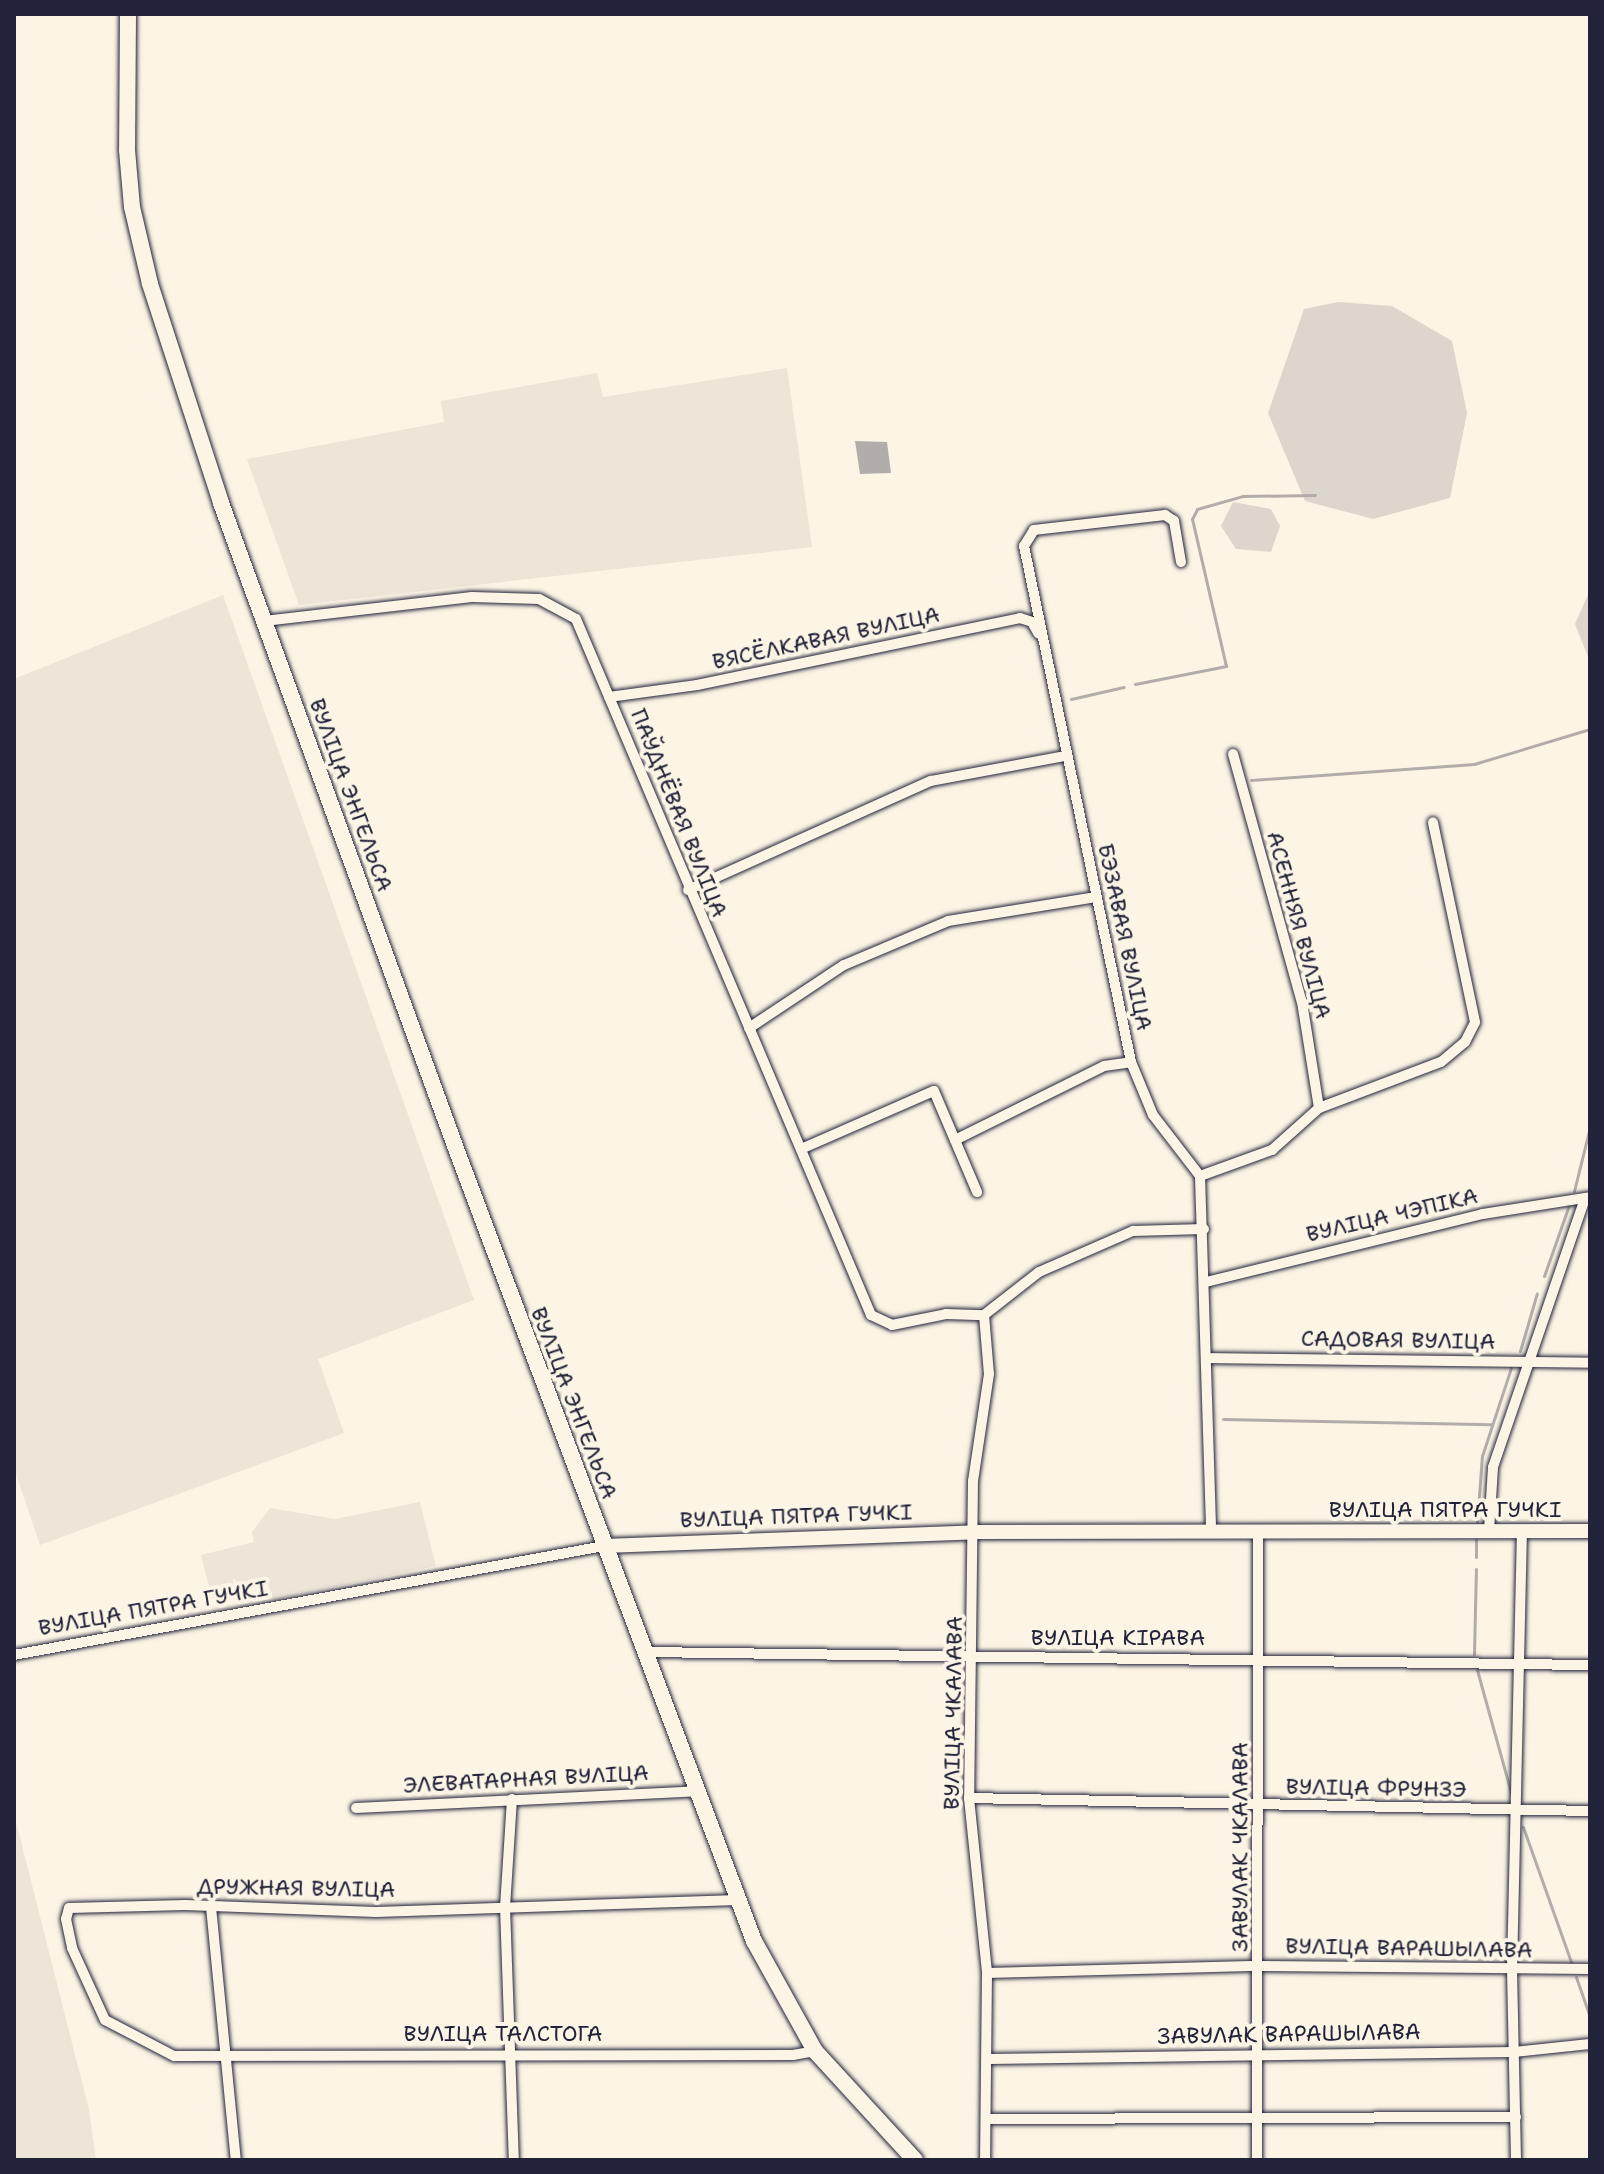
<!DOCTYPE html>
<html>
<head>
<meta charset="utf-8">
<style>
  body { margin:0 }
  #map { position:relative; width:1604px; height:2174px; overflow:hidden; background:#fcf5e5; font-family:"Shantell Sans",sans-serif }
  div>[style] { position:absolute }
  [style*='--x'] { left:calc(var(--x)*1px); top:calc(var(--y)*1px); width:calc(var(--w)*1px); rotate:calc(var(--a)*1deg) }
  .built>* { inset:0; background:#ece5d8 }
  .green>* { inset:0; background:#dcd6cc }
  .water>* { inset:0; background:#b2adab }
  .stream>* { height:3px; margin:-1.5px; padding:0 1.5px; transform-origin:1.5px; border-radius:1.5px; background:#b2adab }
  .roads { filter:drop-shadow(0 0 2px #22223b) drop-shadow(0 0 2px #22223b) }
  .street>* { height:10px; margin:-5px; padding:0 5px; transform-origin:5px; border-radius:5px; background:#fcf5e5 }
  .secondary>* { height:14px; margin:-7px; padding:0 7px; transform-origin:7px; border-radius:7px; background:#fcf5e5 }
  .primary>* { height:16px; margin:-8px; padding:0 8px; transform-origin:8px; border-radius:8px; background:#fcf5e5 }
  span { translate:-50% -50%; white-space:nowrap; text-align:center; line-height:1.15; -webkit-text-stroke:8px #fcf5e5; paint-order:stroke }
  .street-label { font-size:22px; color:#22223b }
  .frame { position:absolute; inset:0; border:16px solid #22223b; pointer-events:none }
</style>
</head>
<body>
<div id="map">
  <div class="built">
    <div style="clip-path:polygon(787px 368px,812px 547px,299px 605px,247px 459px,444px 422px,441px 401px,597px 373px,603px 397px)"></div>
    <div style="clip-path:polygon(223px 595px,474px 1300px,318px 1359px,344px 1433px,40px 1545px,14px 1468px,14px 679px)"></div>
    <div style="clip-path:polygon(420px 1502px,436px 1566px,273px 1600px,268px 1584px,212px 1598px,201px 1555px,254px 1542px,252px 1532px,270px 1508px,335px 1519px)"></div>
    <div style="clip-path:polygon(14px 1814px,89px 2110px,96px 2160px,14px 2160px)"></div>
  </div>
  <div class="green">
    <div style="clip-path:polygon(1338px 302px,1392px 306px,1452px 341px,1467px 413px,1450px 498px,1373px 519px,1305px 501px,1268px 413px,1304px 309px)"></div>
    <div style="clip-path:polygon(1233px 502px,1271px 509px,1280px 526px,1271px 552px,1236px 549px,1221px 526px)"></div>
    <div style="clip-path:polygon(1590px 590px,1590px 662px,1575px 624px)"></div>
  </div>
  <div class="water">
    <div style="clip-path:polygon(855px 441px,887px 442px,891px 473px,860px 474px)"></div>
  </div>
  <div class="stream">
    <div style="--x:1135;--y:684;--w:93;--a:-11.2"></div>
    <div style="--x:1226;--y:666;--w:151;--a:-103"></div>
    <div style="--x:1192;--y:519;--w:11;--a:-63"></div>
    <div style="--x:1197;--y:509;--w:48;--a:-15.8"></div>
    <div style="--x:1243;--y:496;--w:72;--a:-0.8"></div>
    <div style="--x:1071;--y:699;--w:54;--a:-12.8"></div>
    <div style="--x:1251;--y:780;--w:224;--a:-4.1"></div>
    <div style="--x:1474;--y:764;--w:121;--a:-16.8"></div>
    <div style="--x:1574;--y:1191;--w:66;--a:-76"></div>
    <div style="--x:1544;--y:1276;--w:75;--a:-70.6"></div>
    <div style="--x:1520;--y:1351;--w:60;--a:-73.7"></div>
    <div style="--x:1223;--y:1419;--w:269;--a:1.1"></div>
    <div style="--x:1477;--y:1522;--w:66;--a:-85.7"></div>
    <div style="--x:1482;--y:1456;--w:93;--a:-71.8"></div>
    <div style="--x:1476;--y:1557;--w:18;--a:-90"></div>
    <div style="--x:1474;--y:1654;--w:85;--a:-88.7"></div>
    <div style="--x:1477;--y:1670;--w:128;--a:74.5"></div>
    <div style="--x:1523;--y:1827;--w:143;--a:70.4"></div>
    <div style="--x:1576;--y:1977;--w:42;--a:70.7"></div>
  </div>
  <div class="roads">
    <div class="street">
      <div style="--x:1181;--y:562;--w:42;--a:-99.7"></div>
      <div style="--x:1174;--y:521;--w:11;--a:-146"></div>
      <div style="--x:1165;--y:515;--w:132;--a:173.5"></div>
      <div style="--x:1034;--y:530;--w:19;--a:122"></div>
      <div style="--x:1024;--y:546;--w:527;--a:78.28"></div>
      <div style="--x:1131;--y:1062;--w:57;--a:67.5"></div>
      <div style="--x:1153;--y:1115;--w:77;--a:52.4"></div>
      <div style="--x:1200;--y:1176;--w:357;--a:88.2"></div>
      <div style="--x:264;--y:621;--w:209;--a:-6.6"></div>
      <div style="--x:472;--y:597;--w:67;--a:1.7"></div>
      <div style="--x:539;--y:599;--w:42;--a:28.4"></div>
      <div style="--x:576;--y:619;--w:756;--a:67.03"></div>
      <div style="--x:871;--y:1315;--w:23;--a:25"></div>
      <div style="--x:892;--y:1325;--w:55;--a:-11.5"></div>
      <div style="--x:946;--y:1314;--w:38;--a:2"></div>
      <div style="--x:984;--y:1315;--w:70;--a:-38"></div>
      <div style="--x:1039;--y:1272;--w:103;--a:-23.6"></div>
      <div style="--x:1133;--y:1231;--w:71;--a:-1.6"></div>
      <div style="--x:609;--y:697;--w:89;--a:-7.8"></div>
      <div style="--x:697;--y:685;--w:330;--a:-11.7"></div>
      <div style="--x:1020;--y:618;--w:13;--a:18"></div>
      <div style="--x:1032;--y:622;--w:13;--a:61"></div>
      <div style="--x:1233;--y:754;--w:257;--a:74.5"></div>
      <div style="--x:1302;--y:1002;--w:107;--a:80.9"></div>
      <div style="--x:688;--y:890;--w:266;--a:-24.2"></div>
      <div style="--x:931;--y:781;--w:136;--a:-10.6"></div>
      <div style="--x:749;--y:1028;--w:114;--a:-33.6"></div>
      <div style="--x:844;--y:965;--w:113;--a:-22.9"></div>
      <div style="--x:948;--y:921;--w:150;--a:-9.2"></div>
      <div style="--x:955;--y:1140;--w:166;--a:-26.4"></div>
      <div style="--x:1104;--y:1066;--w:27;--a:-8"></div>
      <div style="--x:801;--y:1149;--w:145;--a:-23.6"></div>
      <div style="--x:934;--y:1091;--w:110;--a:66.9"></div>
      <div style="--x:1200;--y:1176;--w:77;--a:-19.9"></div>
      <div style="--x:1272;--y:1150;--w:63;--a:-41.8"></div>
      <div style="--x:1319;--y:1108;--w:130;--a:-20.7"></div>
      <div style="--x:1441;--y:1062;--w:31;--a:-40"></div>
      <div style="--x:1465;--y:1042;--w:22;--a:-63"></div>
      <div style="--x:1475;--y:1022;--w:204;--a:-101.9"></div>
      <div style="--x:1206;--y:1282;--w:285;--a:-13.8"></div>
      <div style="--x:1483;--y:1214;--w:108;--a:-9"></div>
      <div style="--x:984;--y:1315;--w:59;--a:85.2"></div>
      <div style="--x:989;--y:1374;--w:108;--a:98.5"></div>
      <div style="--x:973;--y:1481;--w:317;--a:90.7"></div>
      <div style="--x:969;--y:1798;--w:176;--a:84.1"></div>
      <div style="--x:987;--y:1973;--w:187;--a:90.6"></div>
      <div style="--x:1206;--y:1358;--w:384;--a:0.7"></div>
      <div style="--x:1489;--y:1531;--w:64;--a:-86.4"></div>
      <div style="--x:1493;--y:1467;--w:284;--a:-71.1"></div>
      <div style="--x:645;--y:1652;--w:945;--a:0.79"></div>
      <div style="--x:14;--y:1655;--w:600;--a:-10.47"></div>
      <div style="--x:969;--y:1798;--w:621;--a:1.2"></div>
      <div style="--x:512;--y:1799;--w:108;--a:93.7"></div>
      <div style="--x:505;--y:1907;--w:253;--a:88"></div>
      <div style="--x:356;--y:1808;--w:342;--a:-2.8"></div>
      <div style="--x:738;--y:1900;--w:362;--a:178.1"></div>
      <div style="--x:376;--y:1912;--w:191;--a:-177.9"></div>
      <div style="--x:185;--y:1905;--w:116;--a:178.5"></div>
      <div style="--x:69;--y:1908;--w:11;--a:105"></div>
      <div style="--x:66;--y:1919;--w:30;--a:78"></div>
      <div style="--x:72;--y:1948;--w:79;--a:65.4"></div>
      <div style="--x:105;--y:2020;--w:78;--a:27.6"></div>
      <div style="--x:174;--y:2056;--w:619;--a:-0.09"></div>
      <div style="--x:793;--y:2055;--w:22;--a:-10"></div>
      <div style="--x:211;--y:1907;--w:254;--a:84.4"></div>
      <div style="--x:987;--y:1973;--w:273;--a:-1.5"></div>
      <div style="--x:1260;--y:1966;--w:330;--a:0.5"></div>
      <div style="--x:988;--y:2059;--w:526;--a:-0.76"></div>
      <div style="--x:1514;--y:2052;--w:76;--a:-6"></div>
      <div style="--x:986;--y:2119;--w:530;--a:-0.22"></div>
      <div style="--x:1257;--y:2160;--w:627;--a:-89.91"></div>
      <div style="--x:1516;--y:2160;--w:190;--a:-91.2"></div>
      <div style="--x:1512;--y:1970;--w:439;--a:-88.7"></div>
    </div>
    <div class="secondary">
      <div style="--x:604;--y:1546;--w:373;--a:-2.1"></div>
      <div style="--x:977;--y:1532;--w:613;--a:-0.09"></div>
    </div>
    <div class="primary">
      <div style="--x:128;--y:14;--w:136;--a:90.4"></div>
      <div style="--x:127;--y:150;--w:57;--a:85"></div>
      <div style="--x:132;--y:207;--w:79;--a:76.8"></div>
      <div style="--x:150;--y:284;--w:230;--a:72"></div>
      <div style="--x:221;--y:503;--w:684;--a:70"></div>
      <div style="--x:455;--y:1146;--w:849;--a:69.39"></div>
      <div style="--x:754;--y:1941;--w:126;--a:61"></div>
      <div style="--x:815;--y:2051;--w:148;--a:47.5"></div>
    </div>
  </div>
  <div class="street-label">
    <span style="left:826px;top:638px;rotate:-12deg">ВЯСЁЛКАВАЯ ВУЛІЦА</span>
    <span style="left:351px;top:795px;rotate:70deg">ВУЛІЦА ЭНГЕЛЬСА</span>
    <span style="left:679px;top:813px;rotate:68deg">ПАЎДНЁВАЯ ВУЛІЦА</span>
    <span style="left:1299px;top:925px;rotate:75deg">АСЕННЯЯ ВУЛІЦА</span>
    <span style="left:1125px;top:937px;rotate:78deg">БЭЗАВАЯ ВУЛІЦА</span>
    <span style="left:1392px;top:1215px;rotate:-13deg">ВУЛІЦА ЧЭПІКА</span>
    <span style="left:1398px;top:1340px;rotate:1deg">САДОВАЯ ВУЛІЦА</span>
    <span style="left:574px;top:1403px;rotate:69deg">ВУЛІЦА ЭНГЕЛЬСА</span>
    <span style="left:1445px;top:1510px">ВУЛІЦА ПЯТРА ГУЧКІ</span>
    <span style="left:796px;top:1516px;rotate:-2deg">ВУЛІЦА ПЯТРА ГУЧКІ</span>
    <span style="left:153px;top:1608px;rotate:-10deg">ВУЛІЦА ПЯТРА ГУЧКІ</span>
    <span style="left:1118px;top:1638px">ВУЛІЦА КІРАВА</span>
    <span style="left:953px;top:1713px;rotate:-89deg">ВУЛІЦА ЧКАЛАВА</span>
    <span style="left:526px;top:1779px;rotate:-3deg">ЭЛЕВАТАРНАЯ ВУЛІЦА</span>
    <span style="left:1376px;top:1788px;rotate:1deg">ВУЛІЦА ФРУНЗЭ</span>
    <span style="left:1240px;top:1847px;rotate:-90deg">ЗАВУЛАК ЧКАЛАВА</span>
    <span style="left:296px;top:1888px;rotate:1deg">ДРУЖНАЯ ВУЛІЦА</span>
    <span style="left:1409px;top:1948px;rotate:1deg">ВУЛІЦА ВАРАШЫЛАВА</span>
    <span style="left:503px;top:2034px">ВУЛІЦА ТАЛСТОГА</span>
    <span style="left:1289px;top:2034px;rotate:-1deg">ЗАВУЛАК ВАРАШЫЛАВА</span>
  </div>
  <div class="frame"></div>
</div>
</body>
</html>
